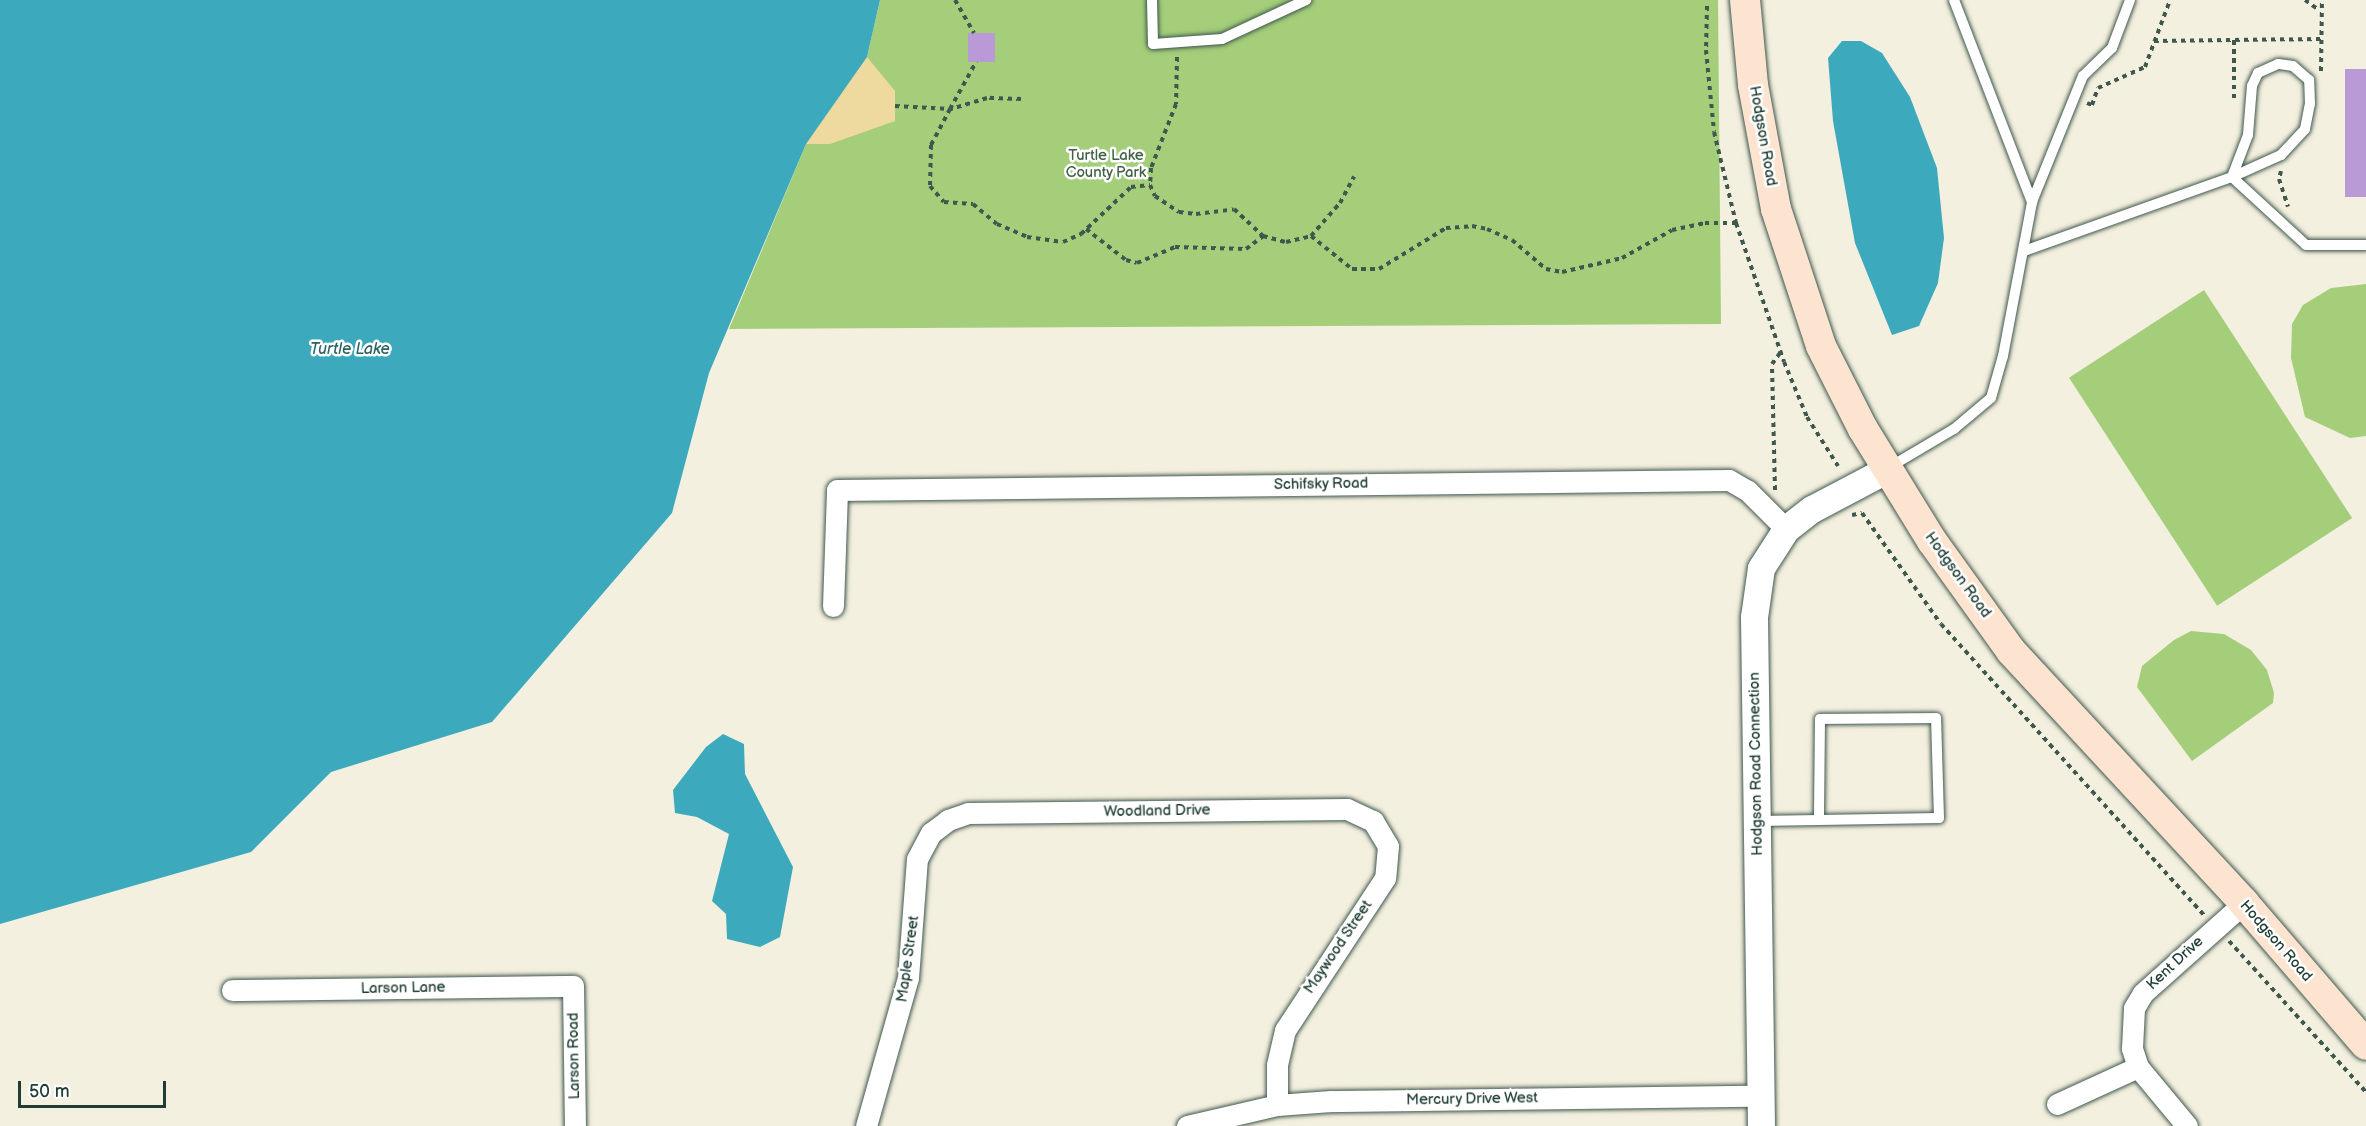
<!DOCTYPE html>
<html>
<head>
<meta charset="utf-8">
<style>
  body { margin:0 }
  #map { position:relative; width:2366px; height:1126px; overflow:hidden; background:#f4f0df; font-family:"Balsamiq Sans",sans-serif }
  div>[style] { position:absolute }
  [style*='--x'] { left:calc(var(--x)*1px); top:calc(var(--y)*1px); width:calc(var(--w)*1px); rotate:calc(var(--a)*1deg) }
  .green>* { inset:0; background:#a4ce7a; transform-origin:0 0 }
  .sand>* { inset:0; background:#eeda9e }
  .water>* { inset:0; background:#3da9bd }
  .building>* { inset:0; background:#ba9ad6; transform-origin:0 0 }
  .path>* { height:4px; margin-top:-2px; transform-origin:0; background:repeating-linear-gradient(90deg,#3f584e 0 4.5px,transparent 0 9px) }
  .roads { filter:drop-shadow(0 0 2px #3f584e) drop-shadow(0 0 2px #3f584e) }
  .service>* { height:10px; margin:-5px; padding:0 5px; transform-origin:5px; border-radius:5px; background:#fff }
  .minor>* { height:21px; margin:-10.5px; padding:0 10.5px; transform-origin:10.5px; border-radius:10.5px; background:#fff }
  .tertiary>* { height:27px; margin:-13.5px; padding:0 13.5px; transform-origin:13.5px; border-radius:13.5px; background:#fff }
  .secondary>* { height:30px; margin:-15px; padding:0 15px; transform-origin:15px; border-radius:15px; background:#fde4d0 }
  span { translate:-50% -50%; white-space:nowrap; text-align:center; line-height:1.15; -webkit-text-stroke:5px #fff; paint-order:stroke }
  .street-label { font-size:15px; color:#1f3d34 }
  .park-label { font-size:15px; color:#406146 }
  .water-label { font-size:16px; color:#2a6364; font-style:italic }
  .scale { position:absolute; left:18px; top:1081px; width:148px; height:27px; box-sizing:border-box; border:3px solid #1f3d34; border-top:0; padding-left:8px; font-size:18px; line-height:21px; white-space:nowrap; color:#1f3d34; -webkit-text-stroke:4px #fff; paint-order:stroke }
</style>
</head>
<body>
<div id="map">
  <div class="green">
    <div style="clip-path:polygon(880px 0,1718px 0,1721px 324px,729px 329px,806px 144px,867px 57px)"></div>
    <div style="clip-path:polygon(2366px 284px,2366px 436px,2350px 438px,2305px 417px,2291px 358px,2292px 324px,2303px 305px,2331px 288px)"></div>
    <div style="left:2204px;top:290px;width:272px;height:161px;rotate:57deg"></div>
    <div style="clip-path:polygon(2191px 631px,2224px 634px,2251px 650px,2267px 670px,2274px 693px,2273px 703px,2192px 761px,2137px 687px,2142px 666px,2174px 640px)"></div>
  </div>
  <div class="sand">
    <div style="clip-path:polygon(867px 57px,895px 91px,895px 121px,830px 144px,806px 144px)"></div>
  </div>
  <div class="water">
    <div style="clip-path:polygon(0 0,880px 0,867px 57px,806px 144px,709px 373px,672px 513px,492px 722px,331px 772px,251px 852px,0 924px)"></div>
    <div style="clip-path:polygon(1842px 41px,1861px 41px,1882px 53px,1910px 97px,1937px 168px,1944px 238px,1938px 283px,1919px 326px,1892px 335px,1855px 243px,1833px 121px,1828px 58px)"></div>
    <div style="clip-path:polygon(723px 734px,744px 744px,745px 774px,793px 867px,780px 937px,760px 947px,727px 939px,726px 914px,712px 901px,729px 834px,697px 817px,675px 813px,673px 790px,706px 747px)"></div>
  </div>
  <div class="building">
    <div style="left:968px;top:33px;width:27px;height:29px"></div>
    <div style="left:2345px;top:69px;width:21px;height:128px"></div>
  </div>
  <div class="path">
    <div style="--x:955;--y:0;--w:38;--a:60"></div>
    <div style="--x:2305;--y:0;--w:17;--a:36"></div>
    <div style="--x:1707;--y:6;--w:44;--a:91.3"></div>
    <div style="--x:1706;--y:50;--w:82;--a:84.4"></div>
    <div style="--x:1714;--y:132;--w:94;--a:76.4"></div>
    <div style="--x:1736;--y:223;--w:147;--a:70.9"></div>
    <div style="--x:1784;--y:362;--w:60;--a:67.3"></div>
    <div style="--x:1807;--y:417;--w:58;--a:57.7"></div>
    <div style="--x:2234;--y:40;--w:61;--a:90"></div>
    <div style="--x:2154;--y:41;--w:166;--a:-0.7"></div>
    <div style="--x:1177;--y:57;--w:47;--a:91.2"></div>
    <div style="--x:1176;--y:104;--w:69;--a:111.3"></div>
    <div style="--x:1151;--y:168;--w:17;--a:93"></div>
    <div style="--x:1150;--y:185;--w:12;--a:66"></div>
    <div style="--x:1155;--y:196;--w:29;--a:34"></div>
    <div style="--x:1179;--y:212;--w:17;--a:7"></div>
    <div style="--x:1196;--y:214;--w:38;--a:-7"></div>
    <div style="--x:1234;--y:209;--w:40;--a:43"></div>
    <div style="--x:1263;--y:236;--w:24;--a:15"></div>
    <div style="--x:1286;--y:242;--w:26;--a:-13"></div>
    <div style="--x:1311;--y:236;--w:53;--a:38.8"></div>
    <div style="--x:1352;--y:269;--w:27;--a:0"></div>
    <div style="--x:1379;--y:269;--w:79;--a:-31.5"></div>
    <div style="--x:1446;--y:228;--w:26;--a:-4"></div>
    <div style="--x:1472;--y:226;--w:15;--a:11"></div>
    <div style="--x:1487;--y:229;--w:27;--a:24"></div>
    <div style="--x:1512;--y:240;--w:45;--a:40.5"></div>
    <div style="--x:1546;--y:269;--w:16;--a:11"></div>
    <div style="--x:1562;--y:272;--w:62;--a:-13.1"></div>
    <div style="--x:1622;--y:258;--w:57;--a:-29.2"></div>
    <div style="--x:1672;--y:230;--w:34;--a:-12"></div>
    <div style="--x:1705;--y:223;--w:31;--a:0"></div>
    <div style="--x:2321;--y:71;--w:71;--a:-89.2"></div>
    <div style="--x:1021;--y:99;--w:34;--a:-178"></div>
    <div style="--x:987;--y:98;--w:39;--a:163"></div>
    <div style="--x:950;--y:109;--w:41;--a:117.8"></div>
    <div style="--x:931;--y:145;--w:41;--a:91.4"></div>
    <div style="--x:930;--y:186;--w:21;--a:49"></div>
    <div style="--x:944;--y:202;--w:29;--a:4"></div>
    <div style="--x:973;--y:204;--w:31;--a:40"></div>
    <div style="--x:997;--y:224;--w:33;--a:23"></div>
    <div style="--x:1027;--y:237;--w:36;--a:8"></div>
    <div style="--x:1063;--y:242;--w:20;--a:-24"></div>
    <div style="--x:1081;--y:234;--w:69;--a:-43.2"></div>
    <div style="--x:1131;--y:187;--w:19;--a:-6"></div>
    <div style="--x:2087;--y:103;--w:5;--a:22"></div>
    <div style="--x:2092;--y:105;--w:18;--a:-71"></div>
    <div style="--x:2098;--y:88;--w:51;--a:-24.1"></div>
    <div style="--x:2145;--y:67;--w:72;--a:-69.5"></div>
    <div style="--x:895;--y:106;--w:55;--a:3.1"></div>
    <div style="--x:950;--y:109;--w:54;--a:-61"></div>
    <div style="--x:2281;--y:171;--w:8;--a:104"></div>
    <div style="--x:2279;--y:179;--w:29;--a:72"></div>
    <div style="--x:1086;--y:229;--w:51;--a:37.8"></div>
    <div style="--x:1126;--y:260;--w:11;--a:15"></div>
    <div style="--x:1137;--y:263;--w:41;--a:-22.8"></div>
    <div style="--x:1175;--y:247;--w:71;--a:1.6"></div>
    <div style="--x:1246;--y:249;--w:21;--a:-37"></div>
    <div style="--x:1311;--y:236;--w:44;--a:-48.7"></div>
    <div style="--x:1340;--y:203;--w:30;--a:-62"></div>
    <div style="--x:1775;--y:490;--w:126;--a:-91.4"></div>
    <div style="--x:1772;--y:364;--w:14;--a:-54"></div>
    <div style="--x:1852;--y:515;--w:10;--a:-11"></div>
    <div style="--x:1862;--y:513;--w:136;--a:54.6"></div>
    <div style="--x:1941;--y:624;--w:392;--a:47.9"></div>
    <div style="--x:2229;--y:941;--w:204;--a:47.8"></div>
  </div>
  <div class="roads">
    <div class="service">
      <div style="--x:1152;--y:0;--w:44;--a:88.7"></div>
      <div style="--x:1153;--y:44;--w:69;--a:-4.1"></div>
      <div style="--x:1222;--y:39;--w:93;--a:-24.9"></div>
      <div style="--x:1954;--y:0;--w:217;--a:68.9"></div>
      <div style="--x:2232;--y:177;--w:100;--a:42.6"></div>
      <div style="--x:2306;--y:245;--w:60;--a:0"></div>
      <div style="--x:2024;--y:251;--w:221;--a:-19.6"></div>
      <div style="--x:2232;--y:177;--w:54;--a:-24.2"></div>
      <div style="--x:2281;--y:155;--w:35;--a:-47"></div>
      <div style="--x:2305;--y:129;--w:25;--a:-79"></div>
      <div style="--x:2310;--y:104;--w:24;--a:-92"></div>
      <div style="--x:2309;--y:80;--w:21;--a:-139"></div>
      <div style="--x:2293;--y:66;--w:15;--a:-172"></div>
      <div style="--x:2278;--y:64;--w:22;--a:156"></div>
      <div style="--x:2258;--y:73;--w:14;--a:115"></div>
      <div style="--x:2252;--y:86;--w:49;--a:94.7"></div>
      <div style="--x:2248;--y:135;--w:45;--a:110.9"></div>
      <div style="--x:1888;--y:468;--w:77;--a:-30.6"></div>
      <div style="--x:1954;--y:429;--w:48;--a:-40"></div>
      <div style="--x:1991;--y:398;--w:44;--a:-74.1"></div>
      <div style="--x:2003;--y:356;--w:157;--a:-79.3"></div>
      <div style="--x:2032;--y:202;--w:136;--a:-68"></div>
      <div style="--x:2083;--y:76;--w:40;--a:-44"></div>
      <div style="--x:2112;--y:48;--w:51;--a:-69.4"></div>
      <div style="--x:1757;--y:821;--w:62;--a:-0.9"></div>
      <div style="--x:1819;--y:820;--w:120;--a:-1"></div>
      <div style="--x:1939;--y:818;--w:100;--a:-91.7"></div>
      <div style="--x:1936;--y:718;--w:116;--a:179.5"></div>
      <div style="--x:1820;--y:719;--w:101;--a:90.6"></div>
    </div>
    <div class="minor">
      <div style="--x:833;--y:606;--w:116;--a:-88"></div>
      <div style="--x:837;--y:490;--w:892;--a:-0.64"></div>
      <div style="--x:1729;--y:480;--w:22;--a:30"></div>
      <div style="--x:1748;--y:491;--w:54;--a:45"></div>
      <div style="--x:232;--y:990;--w:341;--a:-0.7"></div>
      <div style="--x:573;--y:986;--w:140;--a:89.2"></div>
      <div style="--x:2057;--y:1104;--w:89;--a:-24.6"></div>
      <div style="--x:866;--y:1126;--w:154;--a:-74.2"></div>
      <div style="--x:908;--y:978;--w:119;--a:-85.7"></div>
      <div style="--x:917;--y:859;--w:30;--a:-62"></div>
      <div style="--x:931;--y:833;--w:21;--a:-37"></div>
      <div style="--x:948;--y:820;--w:21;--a:-19"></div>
      <div style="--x:968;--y:813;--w:379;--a:-0.6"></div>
      <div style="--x:1347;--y:809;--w:29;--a:25"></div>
      <div style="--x:1373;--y:821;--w:29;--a:59"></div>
      <div style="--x:1388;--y:846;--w:32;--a:95"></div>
      <div style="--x:1385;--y:878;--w:182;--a:123.3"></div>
      <div style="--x:1285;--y:1030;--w:36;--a:103"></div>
      <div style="--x:1277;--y:1065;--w:40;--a:90"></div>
      <div style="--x:1187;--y:1126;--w:92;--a:-13.1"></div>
      <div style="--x:1277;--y:1105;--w:54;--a:-4.2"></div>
      <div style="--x:1331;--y:1101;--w:430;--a:-0.7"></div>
      <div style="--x:2187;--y:1126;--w:77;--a:-129.7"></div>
      <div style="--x:2138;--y:1067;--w:20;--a:-108"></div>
      <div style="--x:2132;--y:1048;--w:40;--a:-87.1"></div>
      <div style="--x:2134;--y:1008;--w:17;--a:-59"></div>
      <div style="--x:2143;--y:993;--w:135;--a:-41.7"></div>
    </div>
    <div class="tertiary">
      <div style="--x:1761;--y:1126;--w:509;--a:-90.79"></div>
      <div style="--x:1754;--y:617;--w:49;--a:-81.9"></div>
      <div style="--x:1761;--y:568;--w:46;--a:-57.3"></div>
      <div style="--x:1786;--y:529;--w:33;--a:-38"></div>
      <div style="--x:1812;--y:509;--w:86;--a:-27.8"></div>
    </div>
    <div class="secondary">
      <div style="--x:1745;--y:0;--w:85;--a:84.6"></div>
      <div style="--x:1753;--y:85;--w:126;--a:79.5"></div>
      <div style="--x:1776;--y:209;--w:144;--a:71.8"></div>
      <div style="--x:1821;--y:346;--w:93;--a:63.2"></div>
      <div style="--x:1863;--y:429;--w:132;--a:58.4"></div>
      <div style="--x:1932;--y:541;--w:135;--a:54.3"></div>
      <div style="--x:2011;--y:651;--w:343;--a:47.2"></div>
      <div style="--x:2244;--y:903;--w:187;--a:49.3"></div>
    </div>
  </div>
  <div class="street-label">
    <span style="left:1763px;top:136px;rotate:80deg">Hodgson Road</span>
    <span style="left:1321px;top:484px;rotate:-1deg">Schifsky Road</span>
    <span style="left:1958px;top:575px;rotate:54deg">Hodgson Road</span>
    <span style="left:1756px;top:764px;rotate:-91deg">Hodgson Road Connection</span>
    <span style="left:1157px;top:811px;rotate:-1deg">Woodland Drive</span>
    <span style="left:2276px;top:941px;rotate:49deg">Hodgson Road</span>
    <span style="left:1338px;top:947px;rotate:-56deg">Maywood Street</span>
    <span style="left:908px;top:959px;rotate:-82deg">Maple Street</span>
    <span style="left:2175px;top:963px;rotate:-43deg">Kent Drive</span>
    <span style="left:403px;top:988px;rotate:-1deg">Larson Lane</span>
    <span style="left:574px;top:1056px;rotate:-91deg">Larson Road</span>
    <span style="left:1472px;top:1099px;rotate:-1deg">Mercury Drive West</span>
  </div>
  <div class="park-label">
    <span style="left:1106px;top:164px">Turtle Lake<br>County Park</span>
  </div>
  <div class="water-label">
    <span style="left:350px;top:350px">Turtle Lake</span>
  </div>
  <div class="scale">50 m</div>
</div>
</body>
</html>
